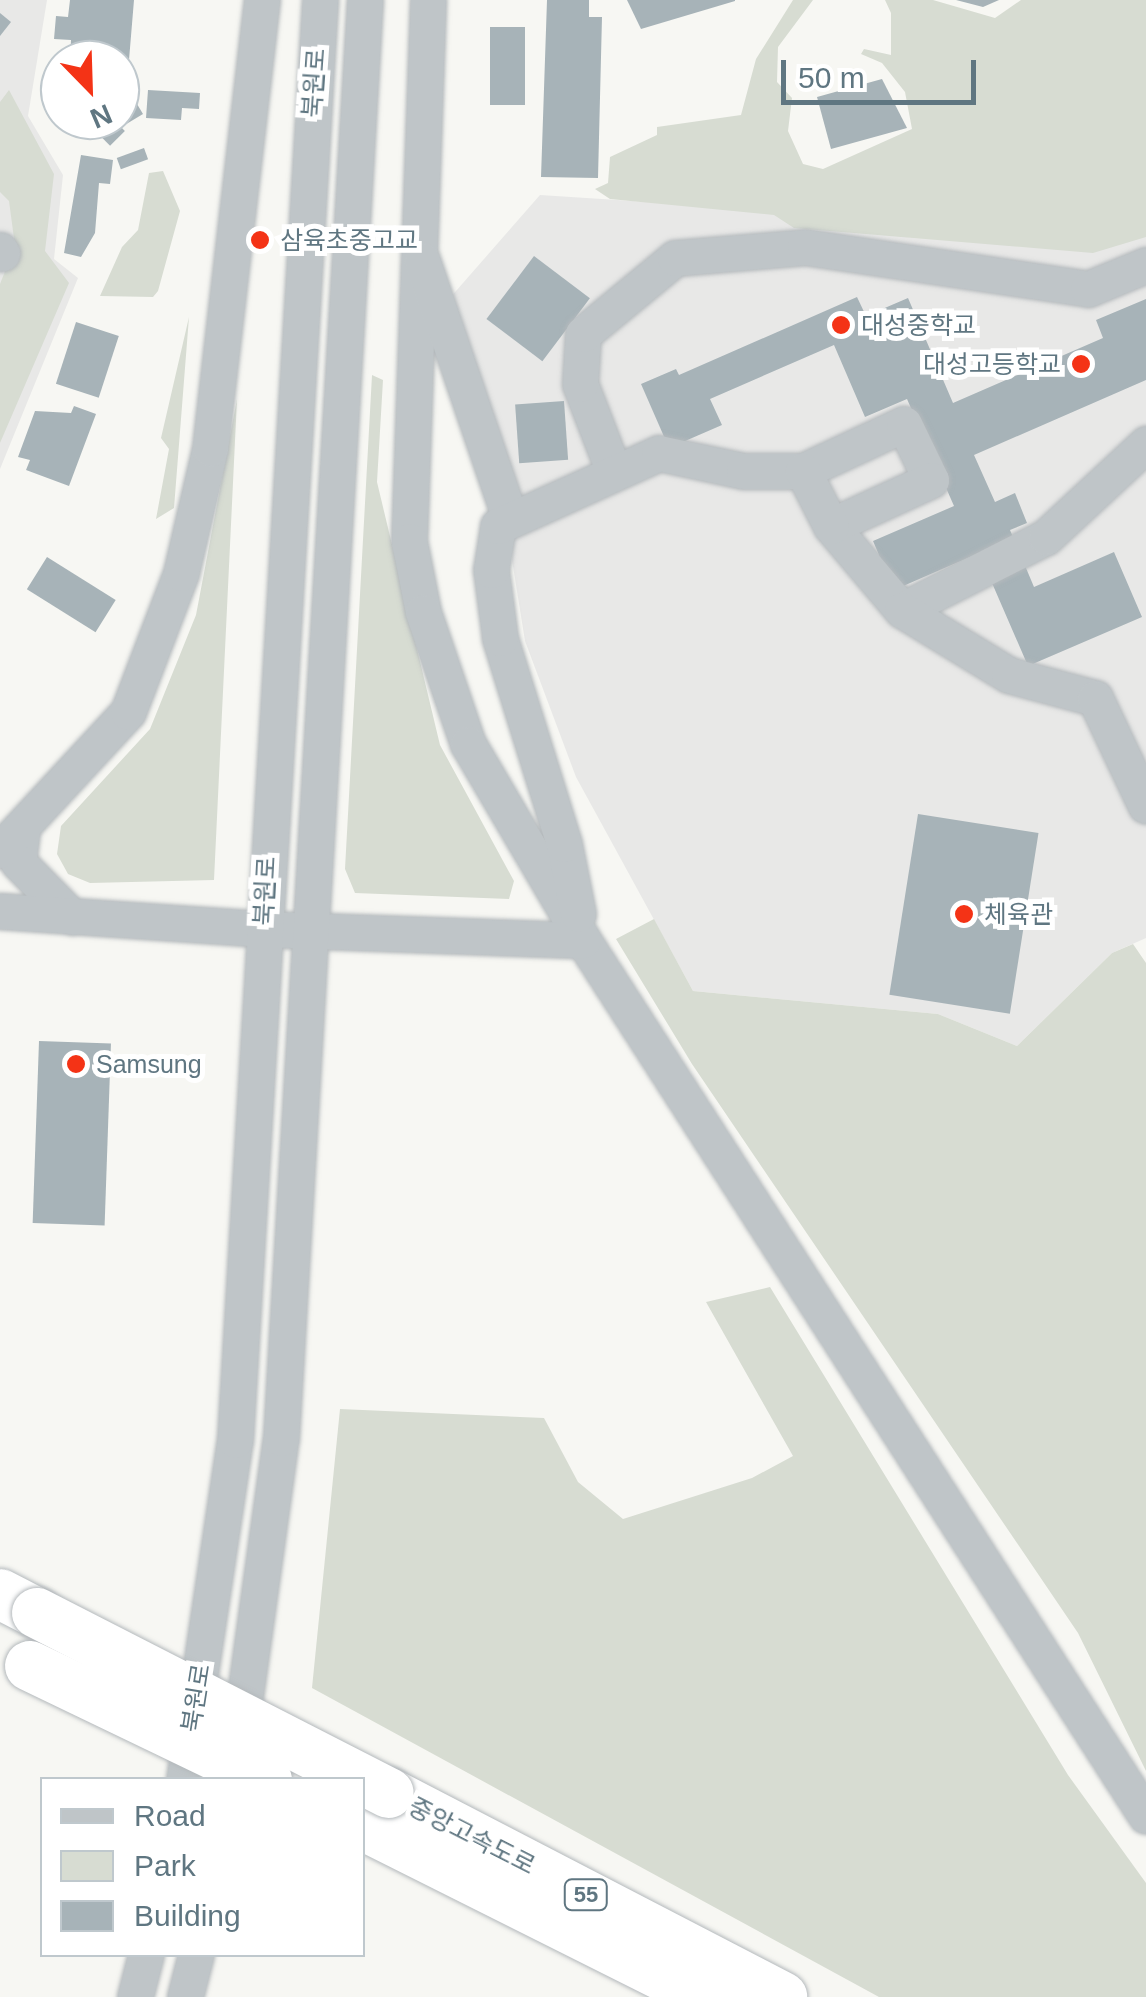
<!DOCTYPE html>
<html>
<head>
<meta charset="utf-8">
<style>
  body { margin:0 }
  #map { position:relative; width:1146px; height:1997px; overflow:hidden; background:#f7f7f3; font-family:Arial,"Noto Sans KR",sans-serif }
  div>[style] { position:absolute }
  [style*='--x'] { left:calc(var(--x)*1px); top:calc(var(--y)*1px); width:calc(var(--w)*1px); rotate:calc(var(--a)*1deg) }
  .built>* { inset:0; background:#e8e8e7 }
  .green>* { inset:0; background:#d7dcd2 }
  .building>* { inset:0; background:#a7b3b8; transform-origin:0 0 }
  .roads { filter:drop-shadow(0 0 2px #b4b9bc) drop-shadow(0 0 2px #b4b9bc) }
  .minor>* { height:35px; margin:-17.5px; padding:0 17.5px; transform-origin:17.5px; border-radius:17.5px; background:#bfc5c8 }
  .highway>* { height:50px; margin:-25px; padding:0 25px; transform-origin:25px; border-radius:25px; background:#fff }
  .bridges { filter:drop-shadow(0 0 2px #b4b9bc) drop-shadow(0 0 2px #b4b9bc) }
  .highway-bridge>* { height:50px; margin:-25px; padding:0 25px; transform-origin:25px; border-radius:25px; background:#fff }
  .dots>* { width:28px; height:28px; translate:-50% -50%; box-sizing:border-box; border:5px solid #fff; border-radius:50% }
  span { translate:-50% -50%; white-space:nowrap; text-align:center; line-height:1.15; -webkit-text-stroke:10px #fff; paint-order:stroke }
  .shield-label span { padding:2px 8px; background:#fff; border:2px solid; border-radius:8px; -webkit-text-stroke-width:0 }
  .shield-label { font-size:22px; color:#5f7681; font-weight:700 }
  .street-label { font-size:25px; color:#5f7681 }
  .poi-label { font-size:25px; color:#5f7681 }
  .left { translate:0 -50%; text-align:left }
  .right { translate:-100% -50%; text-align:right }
  .legend { position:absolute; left:40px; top:1777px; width:325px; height:180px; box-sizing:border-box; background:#fff; border:2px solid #bfc8cd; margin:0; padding:12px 18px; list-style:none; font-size:30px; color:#5f7681 }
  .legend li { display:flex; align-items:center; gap:20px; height:50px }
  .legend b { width:50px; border:2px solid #bfc8cd }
  .north { position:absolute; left:40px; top:40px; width:100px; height:100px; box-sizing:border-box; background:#fff; border:2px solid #bfc8cd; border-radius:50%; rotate:157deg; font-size:28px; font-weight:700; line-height:40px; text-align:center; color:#5f7681 }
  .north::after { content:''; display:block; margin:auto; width:35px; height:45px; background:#f43316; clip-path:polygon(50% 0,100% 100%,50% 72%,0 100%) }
  .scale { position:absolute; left:781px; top:60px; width:195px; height:45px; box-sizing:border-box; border:5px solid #5f7681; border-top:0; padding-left:12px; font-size:30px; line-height:35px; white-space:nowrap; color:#5f7681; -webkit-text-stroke:8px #fff; paint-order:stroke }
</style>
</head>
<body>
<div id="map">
  <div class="built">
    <div style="clip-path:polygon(0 0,47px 0,28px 116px,63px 175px,54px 259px,78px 278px,0 469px)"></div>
    <div style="clip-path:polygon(540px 195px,1146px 234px,1146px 938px,1112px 953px,1017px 1046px,938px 1014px,693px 991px,576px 777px,525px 641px,512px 560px,514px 496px,442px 307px)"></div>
  </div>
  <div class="green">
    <div style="clip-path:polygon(793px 0,813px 0,778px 47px,777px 82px,792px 98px,788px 131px,803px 164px,823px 169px,912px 129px,905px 92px,882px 63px,861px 54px,864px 49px,891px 55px,891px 13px,885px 0,933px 0,995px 18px,1021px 0,1146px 0,1146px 237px,1093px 253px,794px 228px,774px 215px,610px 199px,595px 189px,608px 183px,610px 157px,657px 135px,657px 127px,741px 115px,756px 59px)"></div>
    <div style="clip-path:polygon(9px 90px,54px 174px,45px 251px,69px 283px,0 443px,0 284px,15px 246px,9px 201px,0 192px,0 102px)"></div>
    <div style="clip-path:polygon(163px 171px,180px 211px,158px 291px,153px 297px,100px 296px,122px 247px,138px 230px,149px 173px)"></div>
    <div style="clip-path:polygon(189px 317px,174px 508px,156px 519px,169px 449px,161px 438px)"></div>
    <div style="clip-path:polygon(372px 375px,383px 380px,377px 482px,440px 745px,514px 881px,509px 899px,355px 893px,345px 869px)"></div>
    <div style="clip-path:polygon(237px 399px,214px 880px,90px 883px,68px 874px,57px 854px,61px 826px,150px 729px,196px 615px)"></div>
    <div style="clip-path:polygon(654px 919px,693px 991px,938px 1014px,1017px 1046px,1112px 953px,1133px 944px,1146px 963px,1146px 1771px,1078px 1633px,692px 1064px,616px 939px)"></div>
    <div style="clip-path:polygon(770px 1287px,1068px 1775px,1146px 1883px,1146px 1997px,879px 1997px,312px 1688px,340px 1409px,544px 1418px,578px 1482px,623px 1519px,752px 1478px,793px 1456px,706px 1302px)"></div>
  </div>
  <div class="building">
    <div style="clip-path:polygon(70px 0,134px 0,126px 96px,120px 95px,120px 60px,70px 60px,71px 40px,54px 39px,56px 16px,68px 17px)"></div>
    <div style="clip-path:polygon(547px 0,589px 0,589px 17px,602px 17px,598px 178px,541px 177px)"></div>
    <div style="clip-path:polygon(627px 0,735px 0,735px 1px,641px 29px)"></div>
    <div style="clip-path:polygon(956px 0,999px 0,983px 7px)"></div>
    <div style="clip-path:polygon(0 13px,11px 22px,0 36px)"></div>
    <div style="left:490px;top:27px;width:35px;height:78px"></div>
    <div style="clip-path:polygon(882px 79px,907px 128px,831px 149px,817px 97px)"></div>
    <div style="clip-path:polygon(148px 90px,200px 93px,199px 109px,182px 108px,181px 120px,146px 118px)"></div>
    <div style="clip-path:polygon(137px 104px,143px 114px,123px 126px,120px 114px)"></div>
    <div style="left:115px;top:121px;width:14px;height:21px;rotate:45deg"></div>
    <div style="left:144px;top:148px;width:12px;height:29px;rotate:70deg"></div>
    <div style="clip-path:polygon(81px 155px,113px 160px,110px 184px,99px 183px,95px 233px,81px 257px,64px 253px)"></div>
    <div style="left:534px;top:256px;width:70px;height:79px;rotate:37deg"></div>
    <div style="clip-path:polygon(857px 297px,866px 316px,908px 298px,953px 403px,1103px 338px,1096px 320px,1146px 299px,1146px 380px,974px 455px,995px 502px,1015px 493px,1027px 523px,1010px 530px,1034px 587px,1114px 552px,1142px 617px,1028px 666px,979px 553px,894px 590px,873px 541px,954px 506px,907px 399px,865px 417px,834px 345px,710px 399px,722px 425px,669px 448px,641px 384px,676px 369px,679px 375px)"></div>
    <div style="left:76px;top:322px;width:45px;height:65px;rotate:18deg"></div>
    <div style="left:564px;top:401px;width:59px;height:49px;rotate:86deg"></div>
    <div style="clip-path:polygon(74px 406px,96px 414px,69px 486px,26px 470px,30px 460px,18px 457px,35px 411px,71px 413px)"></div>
    <div style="left:47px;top:557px;width:81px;height:38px;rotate:32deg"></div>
    <div style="left:918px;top:814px;width:122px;height:183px;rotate:9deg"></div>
    <div style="left:39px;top:1041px;width:72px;height:182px;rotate:2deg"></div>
  </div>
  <div class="roads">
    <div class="minor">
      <div style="--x:428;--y:0;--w:541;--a:92.01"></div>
      <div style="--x:409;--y:541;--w:72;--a:78.8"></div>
      <div style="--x:423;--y:612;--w:139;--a:71.2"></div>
      <div style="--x:468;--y:744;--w:227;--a:59.6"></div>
      <div style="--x:583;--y:940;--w:1041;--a:57.27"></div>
      <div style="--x:0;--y:250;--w:4;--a:56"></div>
      <div style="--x:422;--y:260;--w:273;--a:71.2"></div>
      <div style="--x:614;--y:472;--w:94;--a:-111.1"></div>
      <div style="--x:580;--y:384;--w:50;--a:-86.6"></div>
      <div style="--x:583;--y:334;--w:119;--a:-39.6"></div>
      <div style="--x:675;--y:258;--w:130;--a:-4.8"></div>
      <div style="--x:805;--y:247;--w:286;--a:8.4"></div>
      <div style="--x:1088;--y:289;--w:63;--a:-22.5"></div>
      <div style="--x:831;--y:526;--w:110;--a:49.8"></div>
      <div style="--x:902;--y:610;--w:161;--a:-26.9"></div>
      <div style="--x:1046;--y:537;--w:137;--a:-42.9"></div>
      <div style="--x:902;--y:610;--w:125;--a:31.3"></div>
      <div style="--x:1009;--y:675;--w:89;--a:15"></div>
      <div style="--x:1095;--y:698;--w:119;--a:64.7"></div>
      <div style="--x:22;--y:830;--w:32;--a:97"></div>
      <div style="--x:18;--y:862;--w:77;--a:45.5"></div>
      <div style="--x:0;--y:850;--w:188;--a:-47.2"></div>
      <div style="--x:128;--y:712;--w:149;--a:-69.1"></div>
      <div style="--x:181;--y:573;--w:128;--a:-76.9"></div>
      <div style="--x:210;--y:448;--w:451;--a:-83.4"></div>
      <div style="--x:0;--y:911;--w:264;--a:3.9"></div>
      <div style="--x:263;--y:929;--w:320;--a:2"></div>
      <div style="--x:578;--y:914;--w:71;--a:-101.3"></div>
      <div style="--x:564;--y:844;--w:216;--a:-107.3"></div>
      <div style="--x:500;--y:638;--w:69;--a:-97.5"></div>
      <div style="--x:491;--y:570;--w:45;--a:-81"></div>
      <div style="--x:498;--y:526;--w:177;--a:-24.4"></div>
      <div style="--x:659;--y:453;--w:87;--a:12"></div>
      <div style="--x:744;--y:471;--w:59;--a:0"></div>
      <div style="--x:803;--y:471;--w:111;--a:-25"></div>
      <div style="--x:904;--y:424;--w:62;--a:64.3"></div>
      <div style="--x:931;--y:480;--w:110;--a:155.3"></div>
      <div style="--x:831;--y:526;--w:62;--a:-117"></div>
      <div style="--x:239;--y:1739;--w:304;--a:-82.1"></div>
      <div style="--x:281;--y:1438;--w:1440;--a:-86.66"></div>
      <div style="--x:184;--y:1780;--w:344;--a:-81.5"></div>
      <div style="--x:235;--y:1440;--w:1443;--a:-86.62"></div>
      <div style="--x:135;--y:1997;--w:44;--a:-75.7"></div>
      <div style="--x:185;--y:1997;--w:44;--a:-75.7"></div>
    </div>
    <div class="highway">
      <div style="--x:0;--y:1594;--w:42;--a:27.2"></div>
      <div style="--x:389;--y:1793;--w:443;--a:27.4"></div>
      <div style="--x:362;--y:1825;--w:385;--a:26.6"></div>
    </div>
  </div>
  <div class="bridges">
    <div class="highway-bridge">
      <div style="--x:37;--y:1613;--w:395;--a:27.1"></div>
      <div style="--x:30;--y:1666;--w:263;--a:25.7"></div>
    </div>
  </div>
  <div class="dots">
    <div style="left:260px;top:240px;background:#f43316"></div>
    <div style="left:841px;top:325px;background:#f43316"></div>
    <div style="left:1081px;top:364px;background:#f43316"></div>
    <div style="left:964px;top:914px;background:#f43316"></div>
    <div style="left:76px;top:1064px;background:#f43316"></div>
  </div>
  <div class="shield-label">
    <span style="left:586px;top:1895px">55</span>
  </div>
  <div class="street-label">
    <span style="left:314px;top:83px;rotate:-86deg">북원로</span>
    <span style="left:265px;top:891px;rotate:-87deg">북원로</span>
    <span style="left:196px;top:1698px;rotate:-81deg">북원로</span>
    <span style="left:472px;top:1836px;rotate:27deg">중앙고속도로</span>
  </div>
  <div class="poi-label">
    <span class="left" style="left:280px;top:240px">삼육초중고교</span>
    <span class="left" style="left:861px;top:325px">대성중학교</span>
    <span class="right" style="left:1061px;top:364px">대성고등학교</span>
    <span class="left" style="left:984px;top:914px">체육관</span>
    <span class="left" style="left:96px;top:1064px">Samsung</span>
  </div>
  <ul class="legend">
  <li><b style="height:12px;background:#bfc5c8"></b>Road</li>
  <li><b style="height:28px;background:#d7dcd2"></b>Park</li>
  <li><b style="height:28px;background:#a7b3b8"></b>Building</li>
  </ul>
  <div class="north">N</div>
  <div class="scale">50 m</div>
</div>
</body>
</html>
